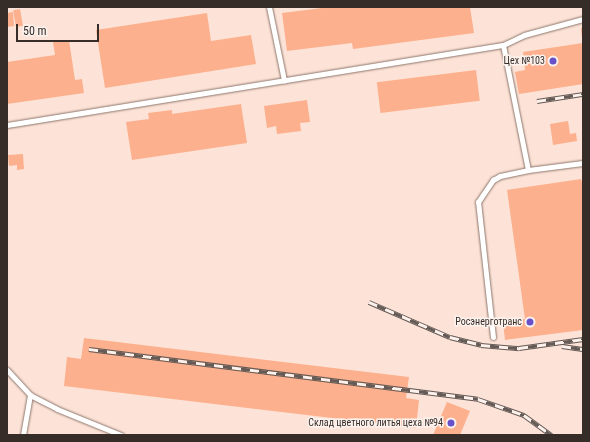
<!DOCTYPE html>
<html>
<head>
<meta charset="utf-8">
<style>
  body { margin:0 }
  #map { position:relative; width:590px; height:442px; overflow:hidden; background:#fcf2ed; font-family:"Roboto Condensed",sans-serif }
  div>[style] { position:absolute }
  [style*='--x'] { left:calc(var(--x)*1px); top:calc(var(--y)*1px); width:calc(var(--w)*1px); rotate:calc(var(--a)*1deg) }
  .built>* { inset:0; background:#fde3d7; transform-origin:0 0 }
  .building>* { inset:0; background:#fcb08d; transform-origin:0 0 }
  .roads { filter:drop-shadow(0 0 1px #8d766c) drop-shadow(0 0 1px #8d766c) }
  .lane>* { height:5px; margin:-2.5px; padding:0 2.5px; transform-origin:2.5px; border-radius:2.5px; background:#fff }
  .rail>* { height:4.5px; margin-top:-2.25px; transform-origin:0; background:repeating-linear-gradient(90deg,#fcf2ed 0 9px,#645a56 0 18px); box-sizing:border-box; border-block:1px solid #645a56 }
  .dots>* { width:11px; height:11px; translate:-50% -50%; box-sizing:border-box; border:2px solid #fcf2ed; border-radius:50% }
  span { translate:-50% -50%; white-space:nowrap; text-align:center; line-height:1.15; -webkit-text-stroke:3px #fcf2ed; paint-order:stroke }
  .poi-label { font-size:10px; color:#362c28 }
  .right { translate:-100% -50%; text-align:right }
  .frame { position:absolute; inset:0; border:8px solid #362c28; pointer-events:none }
  .scale { position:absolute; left:16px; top:24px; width:83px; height:18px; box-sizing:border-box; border:2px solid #362c28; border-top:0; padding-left:5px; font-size:12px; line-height:14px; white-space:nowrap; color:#362c28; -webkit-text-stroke:3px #fcf2ed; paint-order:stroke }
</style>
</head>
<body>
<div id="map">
  <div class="built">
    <div style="left:7px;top:7px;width:576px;height:428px"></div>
  </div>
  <div class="building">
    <div style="clip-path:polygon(330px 7px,470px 7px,474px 33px,353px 49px,352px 43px,287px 51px,282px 13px)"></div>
    <div style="left:20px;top:9px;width:17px;height:7px;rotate:80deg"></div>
    <div style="clip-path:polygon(13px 12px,14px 26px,7px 27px,7px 13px)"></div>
    <div style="clip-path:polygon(207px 13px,211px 41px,251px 35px,256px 64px,105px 88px,96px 30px)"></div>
    <div style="clip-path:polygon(581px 28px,583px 28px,583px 39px,582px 39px)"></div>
    <div style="clip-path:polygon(69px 40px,75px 80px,82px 79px,84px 93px,7px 104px,7px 62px,55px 55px,53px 42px)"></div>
    <div style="clip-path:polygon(583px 43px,583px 84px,519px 94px,515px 72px,525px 70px,523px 52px)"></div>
    <div style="left:476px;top:70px;width:31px;height:100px;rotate:83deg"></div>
    <div style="clip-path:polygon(307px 100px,310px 122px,300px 123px,301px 131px,277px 134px,276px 126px,267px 128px,264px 106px)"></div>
    <div style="clip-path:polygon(241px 104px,247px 143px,132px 160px,126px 122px,149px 119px,148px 113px,172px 110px,172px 114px)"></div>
    <div style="clip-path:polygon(568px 121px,570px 134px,576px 133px,577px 141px,553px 145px,550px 124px)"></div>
    <div style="clip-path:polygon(23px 154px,24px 169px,17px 170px,17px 165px,9px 166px,8px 155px)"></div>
    <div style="clip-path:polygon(581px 179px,583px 186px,583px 330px,505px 340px,503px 322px,525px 319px,507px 190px)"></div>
    <div style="clip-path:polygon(84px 338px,409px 377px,406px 398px,419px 400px,416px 428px,64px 386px,67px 357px,81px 359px)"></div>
    <div style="clip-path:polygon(447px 402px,470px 411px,460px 435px,433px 435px)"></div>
  </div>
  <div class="roads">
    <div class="lane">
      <div style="--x:269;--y:7;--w:75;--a:78.4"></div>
      <div style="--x:7;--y:125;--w:502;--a:-9.16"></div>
      <div style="--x:503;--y:45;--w:23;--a:-25"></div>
      <div style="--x:524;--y:35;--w:61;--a:-15.2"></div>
      <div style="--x:528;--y:170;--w:55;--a:-7.3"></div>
      <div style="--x:493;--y:337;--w:136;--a:-96.3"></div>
      <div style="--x:478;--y:202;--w:27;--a:-56"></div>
      <div style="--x:493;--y:180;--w:8;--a:-30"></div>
      <div style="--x:500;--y:176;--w:29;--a:-12"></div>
      <div style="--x:528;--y:170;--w:127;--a:-101.3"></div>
      <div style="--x:7;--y:370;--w:34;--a:47"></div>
      <div style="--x:30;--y:395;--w:30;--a:27"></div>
      <div style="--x:57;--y:409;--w:69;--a:22.1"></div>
      <div style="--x:23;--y:435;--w:41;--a:-80.1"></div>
    </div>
  </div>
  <div class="rail">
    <div style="--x:537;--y:101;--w:47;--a:-8.7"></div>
    <div style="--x:369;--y:302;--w:88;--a:23.4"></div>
    <div style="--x:450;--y:337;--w:32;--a:14"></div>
    <div style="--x:481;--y:345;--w:38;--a:5"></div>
    <div style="--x:519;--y:348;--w:65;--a:-8"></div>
    <div style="--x:562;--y:346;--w:21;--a:8"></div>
    <div style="--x:89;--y:349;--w:392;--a:7.3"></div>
    <div style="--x:478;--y:399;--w:49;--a:19.2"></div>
    <div style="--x:524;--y:415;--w:34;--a:36"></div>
  </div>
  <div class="dots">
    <div style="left:553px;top:61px;background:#6750c9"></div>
    <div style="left:530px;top:322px;background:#6750c9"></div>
    <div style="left:451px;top:423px;background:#6750c9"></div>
  </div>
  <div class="poi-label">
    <span class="right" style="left:545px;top:61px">Цех №103</span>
    <span class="right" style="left:522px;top:322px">Росэнерготранс</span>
    <span class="right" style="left:443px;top:423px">Склад цветного литья цеха №94</span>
  </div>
  <div class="frame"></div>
  <div class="scale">50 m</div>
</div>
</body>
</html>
